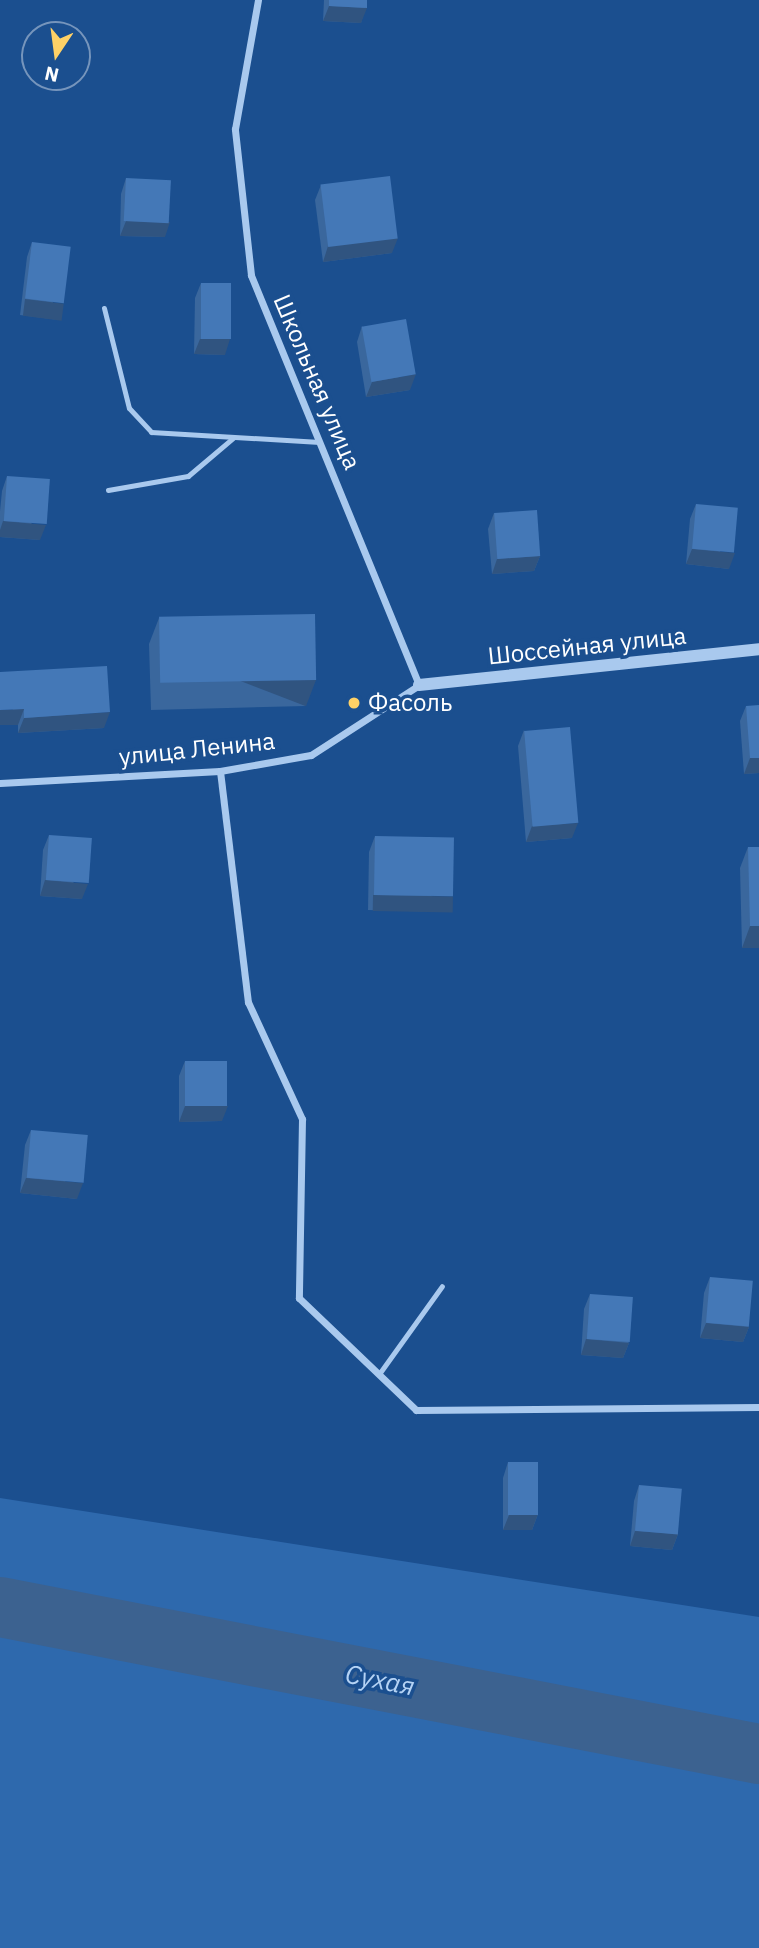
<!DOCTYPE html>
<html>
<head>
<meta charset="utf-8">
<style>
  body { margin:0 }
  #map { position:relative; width:759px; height:1948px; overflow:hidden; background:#1b4f8f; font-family:"IBM Plex Sans",sans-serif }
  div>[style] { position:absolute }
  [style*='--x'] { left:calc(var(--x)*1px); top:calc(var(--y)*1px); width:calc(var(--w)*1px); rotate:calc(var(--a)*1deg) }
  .green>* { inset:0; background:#2e69ad }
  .river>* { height:60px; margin:-30px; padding:0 30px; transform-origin:30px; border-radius:30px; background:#3c6290 }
  .service>* { height:5px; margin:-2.5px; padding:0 2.5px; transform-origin:2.5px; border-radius:2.5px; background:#a9c9ee }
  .minor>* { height:7px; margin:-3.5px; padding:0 3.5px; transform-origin:3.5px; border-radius:3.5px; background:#a9c9ee }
  .tertiary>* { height:12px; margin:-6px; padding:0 6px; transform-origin:6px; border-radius:6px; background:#a9c9ee }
  .wall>* { inset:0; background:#3a679d }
  .shaded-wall>* { inset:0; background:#305480; transform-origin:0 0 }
  .building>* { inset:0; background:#4478b7; transform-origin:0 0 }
  .dots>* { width:19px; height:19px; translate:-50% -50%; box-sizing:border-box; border:4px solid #1b4f8f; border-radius:50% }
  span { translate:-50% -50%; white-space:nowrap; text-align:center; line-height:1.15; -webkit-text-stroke:7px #1b4f8f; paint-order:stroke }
  .street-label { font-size:24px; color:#fff }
  .poi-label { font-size:24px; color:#fff }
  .left { translate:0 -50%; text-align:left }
  .water-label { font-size:26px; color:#b5d3f5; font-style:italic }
  .north { position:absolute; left:21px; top:21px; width:70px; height:70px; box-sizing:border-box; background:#1b4f8f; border:2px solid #7695bc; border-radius:50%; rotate:193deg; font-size:19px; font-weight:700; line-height:28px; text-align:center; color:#fff }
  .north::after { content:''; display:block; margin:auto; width:24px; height:32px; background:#ffd166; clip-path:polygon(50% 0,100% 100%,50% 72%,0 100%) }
</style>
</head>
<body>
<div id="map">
  <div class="green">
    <div style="clip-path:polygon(0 1498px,759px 1617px,759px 1948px,0 1948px)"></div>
  </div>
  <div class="river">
    <div style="--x:0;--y:1607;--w:773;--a:10.96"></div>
  </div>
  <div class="service">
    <div style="--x:104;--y:308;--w:103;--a:76"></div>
    <div style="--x:129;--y:408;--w:33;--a:47"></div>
    <div style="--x:151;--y:432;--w:169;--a:3.4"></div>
    <div style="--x:108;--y:490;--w:81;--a:-9.9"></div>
    <div style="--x:188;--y:476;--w:59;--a:-40.2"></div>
    <div style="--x:379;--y:1374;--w:108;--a:-54.4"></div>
  </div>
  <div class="minor">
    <div style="--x:220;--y:771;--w:233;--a:83.1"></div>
    <div style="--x:248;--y:1002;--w:129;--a:65.2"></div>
    <div style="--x:302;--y:1119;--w:179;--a:91"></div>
    <div style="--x:299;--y:1298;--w:162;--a:43.7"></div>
    <div style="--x:416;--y:1410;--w:343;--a:-0.5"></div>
    <div style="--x:0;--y:783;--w:220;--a:-3.1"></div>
    <div style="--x:220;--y:771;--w:92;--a:-10"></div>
    <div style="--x:311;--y:755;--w:129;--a:-32.9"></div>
    <div style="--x:419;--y:685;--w:443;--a:-112.3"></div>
    <div style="--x:251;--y:275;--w:147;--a:-96.3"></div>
    <div style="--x:235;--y:129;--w:131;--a:-79.9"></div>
  </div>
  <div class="tertiary">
    <div style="--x:419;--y:685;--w:342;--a:-6"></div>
  </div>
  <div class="wall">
    <div style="clip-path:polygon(324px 0,367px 0,361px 23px,323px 21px)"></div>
    <div style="clip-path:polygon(126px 178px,165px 237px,120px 236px,121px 194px)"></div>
    <div style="clip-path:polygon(321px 185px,392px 253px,323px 262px,315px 200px)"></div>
    <div style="clip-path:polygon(32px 242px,59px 320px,20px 315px,27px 257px)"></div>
    <div style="clip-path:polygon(201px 283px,225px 355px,194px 354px,195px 298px)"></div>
    <div style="clip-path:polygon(362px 326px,410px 390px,366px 397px,357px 342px)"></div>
    <div style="clip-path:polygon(7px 476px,40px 540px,0 537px,0 511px,2px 491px)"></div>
    <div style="clip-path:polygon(696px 504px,729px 569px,686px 564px,690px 519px)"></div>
    <div style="clip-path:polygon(494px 513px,540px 556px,534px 571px,492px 574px,488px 529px)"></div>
    <div style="clip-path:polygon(159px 618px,306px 706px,151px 710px,149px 644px)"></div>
    <div style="clip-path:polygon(0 672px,104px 728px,18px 733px,18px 725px)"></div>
    <div style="clip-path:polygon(746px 706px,759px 773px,744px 774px,740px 721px)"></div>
    <div style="clip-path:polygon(524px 730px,572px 838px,526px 842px,518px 746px)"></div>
    <div style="clip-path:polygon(49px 835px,82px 899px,40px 896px,43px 850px)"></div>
    <div style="clip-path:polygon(375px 836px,447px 912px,368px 910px,369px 852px)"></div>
    <div style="clip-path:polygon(748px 847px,759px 847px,759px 948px,742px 948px,740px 868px)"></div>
    <div style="clip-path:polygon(185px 1061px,222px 1121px,179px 1122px,179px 1076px)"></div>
    <div style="clip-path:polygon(31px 1130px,77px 1199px,20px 1193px,25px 1145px)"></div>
    <div style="clip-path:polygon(710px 1277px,749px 1327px,743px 1342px,700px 1338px,704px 1293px)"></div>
    <div style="clip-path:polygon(590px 1294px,629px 1343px,623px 1358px,581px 1355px,584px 1309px)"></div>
    <div style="clip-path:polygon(508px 1462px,538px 1514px,532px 1530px,503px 1530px,503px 1478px)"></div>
    <div style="clip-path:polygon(639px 1485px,678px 1534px,672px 1550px,630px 1546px,634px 1501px)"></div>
  </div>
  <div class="shaded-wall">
    <div style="clip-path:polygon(329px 6px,367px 8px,361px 23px,323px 21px)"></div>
    <div style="clip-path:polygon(126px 221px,170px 222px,165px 237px,120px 236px)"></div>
    <div style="clip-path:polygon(398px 238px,392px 253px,323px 262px,328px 246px)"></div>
    <div style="left:25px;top:299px;width:39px;height:17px;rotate:7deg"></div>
    <div style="clip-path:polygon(200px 339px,230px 339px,225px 355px,194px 354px)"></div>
    <div style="clip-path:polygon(416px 374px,410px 390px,366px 397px,372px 382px)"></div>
    <div style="clip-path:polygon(3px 521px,46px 525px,40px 540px,0 537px,0 530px)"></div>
    <div style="clip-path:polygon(692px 549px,735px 553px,729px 569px,686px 564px)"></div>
    <div style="clip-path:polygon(540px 556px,534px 571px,492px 574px,497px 559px)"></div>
    <div style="left:316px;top:680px;width:28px;height:155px;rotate:111deg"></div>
    <div style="clip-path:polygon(24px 709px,18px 725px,0 725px,0 710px)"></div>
    <div style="clip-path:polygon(110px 712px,104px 728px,18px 733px,24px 718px)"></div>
    <div style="clip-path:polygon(750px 758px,759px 758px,759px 773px,744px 774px)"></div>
    <div style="clip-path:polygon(578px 823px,572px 838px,526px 842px,532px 826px)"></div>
    <div style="clip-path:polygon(45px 880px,88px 884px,82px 899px,40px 896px)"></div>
    <div style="left:373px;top:895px;width:80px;height:16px;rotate:1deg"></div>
    <div style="clip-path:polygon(750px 926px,759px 926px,759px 948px,742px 948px)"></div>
    <div style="clip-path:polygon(185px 1106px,228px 1106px,222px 1121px,179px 1122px)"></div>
    <div style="clip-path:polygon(26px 1178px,83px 1183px,77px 1199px,20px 1193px)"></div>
    <div style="clip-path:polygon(706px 1323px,749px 1327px,743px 1342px,700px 1338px)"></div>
    <div style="clip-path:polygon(586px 1339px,629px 1343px,623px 1358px,581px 1355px)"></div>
    <div style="clip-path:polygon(538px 1514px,532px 1530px,503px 1530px,509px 1515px)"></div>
    <div style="clip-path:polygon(635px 1531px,678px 1534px,672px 1550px,630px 1546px)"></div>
  </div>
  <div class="building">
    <div style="clip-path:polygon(329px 0,367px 0,367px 8px,329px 6px)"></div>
    <div style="left:390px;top:176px;width:63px;height:70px;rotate:83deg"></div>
    <div style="left:126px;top:178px;width:45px;height:43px;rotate:3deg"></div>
    <div style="left:32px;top:242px;width:39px;height:57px;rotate:7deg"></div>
    <div style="left:201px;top:283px;width:30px;height:56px"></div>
    <div style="left:406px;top:319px;width:56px;height:45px;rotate:80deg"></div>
    <div style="left:7px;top:476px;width:43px;height:45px;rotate:4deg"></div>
    <div style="left:696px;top:504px;width:42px;height:45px;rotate:5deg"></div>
    <div style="left:537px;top:510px;width:46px;height:43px;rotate:86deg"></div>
    <div style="left:315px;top:614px;width:66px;height:156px;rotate:89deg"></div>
    <div style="clip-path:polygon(107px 666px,110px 712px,24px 718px,24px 709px,0 710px,0 672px)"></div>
    <div style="clip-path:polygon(759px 705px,759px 758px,750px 758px,746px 706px)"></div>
    <div style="left:570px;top:727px;width:96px;height:46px;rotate:85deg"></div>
    <div style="left:49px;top:835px;width:43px;height:45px;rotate:4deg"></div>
    <div style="left:375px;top:836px;width:79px;height:59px;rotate:1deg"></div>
    <div style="clip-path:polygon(748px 847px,759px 847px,759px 926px,750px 926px)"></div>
    <div style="left:185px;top:1061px;width:42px;height:45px"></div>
    <div style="left:31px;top:1130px;width:57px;height:48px;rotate:5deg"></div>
    <div style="left:710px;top:1277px;width:43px;height:46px;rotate:5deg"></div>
    <div style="left:590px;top:1294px;width:43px;height:45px;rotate:4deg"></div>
    <div style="left:508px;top:1462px;width:30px;height:53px"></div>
    <div style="left:639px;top:1485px;width:43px;height:46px;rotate:5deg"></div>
  </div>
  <div class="dots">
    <div style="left:354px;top:703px;background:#ffd166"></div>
  </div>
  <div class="street-label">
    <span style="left:317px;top:382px;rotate:67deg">Школьная улица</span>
    <span style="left:587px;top:646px;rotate:-6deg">Шоссейная улица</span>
    <span style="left:197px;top:749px;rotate:-6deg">улица Ленина</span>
  </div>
  <div class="poi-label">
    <span class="left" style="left:368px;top:703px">Фасоль</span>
  </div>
  <div class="water-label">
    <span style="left:380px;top:1680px;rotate:11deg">Сухая</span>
  </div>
  <div class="north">N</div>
</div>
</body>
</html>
